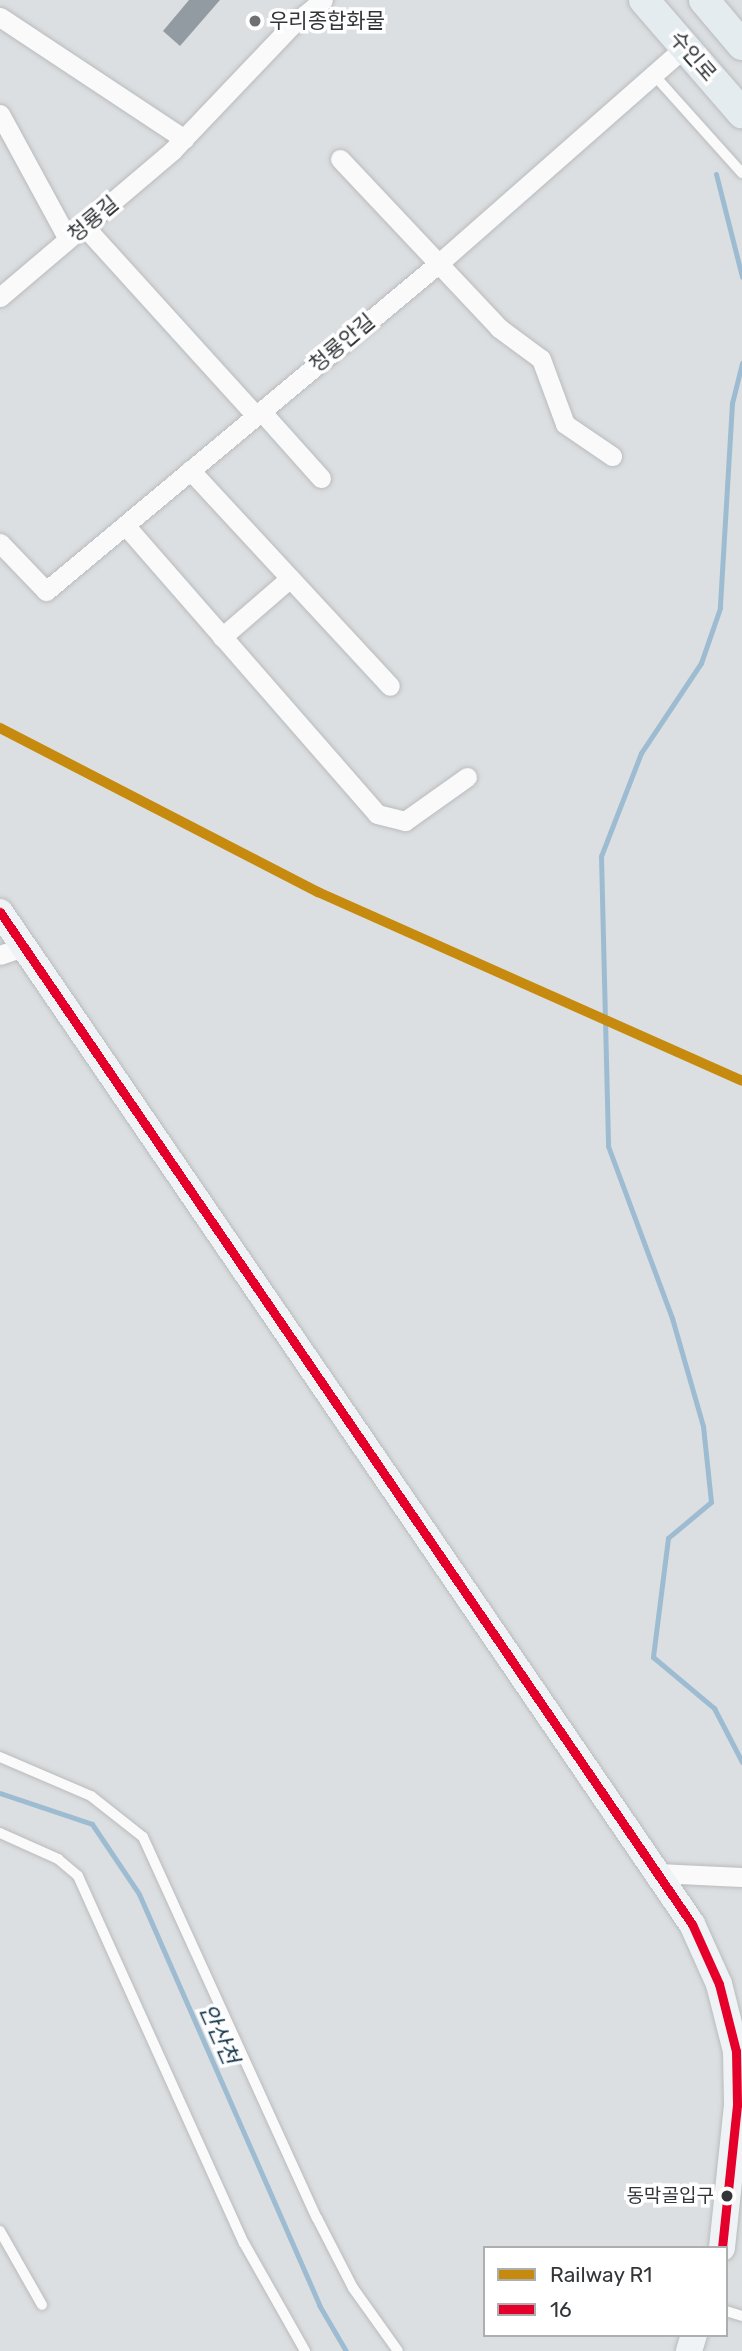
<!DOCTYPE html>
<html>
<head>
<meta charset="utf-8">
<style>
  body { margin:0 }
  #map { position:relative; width:742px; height:2351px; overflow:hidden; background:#dcdfe1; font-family:Rubik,"Noto Sans KR",sans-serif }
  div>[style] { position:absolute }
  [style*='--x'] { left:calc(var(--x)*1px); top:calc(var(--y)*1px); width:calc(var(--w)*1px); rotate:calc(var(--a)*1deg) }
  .stream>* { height:5px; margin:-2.5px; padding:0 2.5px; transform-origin:2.5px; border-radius:2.5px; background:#9dbcd2 }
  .building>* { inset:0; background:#929ba2 }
  .roads { filter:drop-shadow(0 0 2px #b9bbbd) drop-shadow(0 0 2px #b9bbbd) }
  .lane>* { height:10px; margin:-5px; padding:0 5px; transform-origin:5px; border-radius:5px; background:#fafafa }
  .street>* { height:19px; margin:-9.5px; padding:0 9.5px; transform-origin:9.5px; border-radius:9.5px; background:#fafafa }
  .secondary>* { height:26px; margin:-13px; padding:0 13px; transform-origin:13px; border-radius:13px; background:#f0f3f5 }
  .primary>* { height:30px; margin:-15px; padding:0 15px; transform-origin:15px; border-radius:15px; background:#e4ecf0 }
  .bus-1>* { height:9px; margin:-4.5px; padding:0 4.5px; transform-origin:4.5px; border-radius:4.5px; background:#e4002b }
  .rail-1>* { height:10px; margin:-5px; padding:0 5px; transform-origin:5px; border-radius:5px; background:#c68a0e }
  .dots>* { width:19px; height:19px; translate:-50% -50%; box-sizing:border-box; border:4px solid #fff; border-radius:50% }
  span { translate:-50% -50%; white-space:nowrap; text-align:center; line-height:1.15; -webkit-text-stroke:7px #fff; paint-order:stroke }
  .bus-label { font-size:19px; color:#333638 }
  .right { translate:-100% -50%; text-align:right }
  .poi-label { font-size:21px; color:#333638 }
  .left { translate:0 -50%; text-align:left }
  .street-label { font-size:21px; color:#333638 }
  .water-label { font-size:23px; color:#13374d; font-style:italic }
  .legend { position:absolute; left:483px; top:2246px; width:245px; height:91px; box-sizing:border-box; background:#fff; border:2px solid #adafaf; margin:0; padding:9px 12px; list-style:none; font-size:21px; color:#333638 }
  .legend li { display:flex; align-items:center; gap:14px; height:35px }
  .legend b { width:35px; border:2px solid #adafaf }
</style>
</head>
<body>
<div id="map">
  <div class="stream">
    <div style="--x:716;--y:174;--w:106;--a:75.8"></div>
    <div style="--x:742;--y:363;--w:41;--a:104"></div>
    <div style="--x:732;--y:403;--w:205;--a:93.4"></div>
    <div style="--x:720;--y:608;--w:58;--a:109.1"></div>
    <div style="--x:701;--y:663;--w:108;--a:123.7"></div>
    <div style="--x:641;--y:753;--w:110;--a:111.2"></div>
    <div style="--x:601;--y:856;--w:290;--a:88.6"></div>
    <div style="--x:608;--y:1146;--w:184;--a:69.6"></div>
    <div style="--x:672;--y:1318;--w:112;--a:74"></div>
    <div style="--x:703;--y:1426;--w:76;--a:84"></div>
    <div style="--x:711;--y:1502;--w:56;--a:140.1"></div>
    <div style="--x:668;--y:1538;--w:120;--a:97.2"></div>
    <div style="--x:653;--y:1657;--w:80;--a:39.9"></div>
    <div style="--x:714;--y:1708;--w:61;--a:62.6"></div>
    <div style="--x:0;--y:1793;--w:97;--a:18.6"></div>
    <div style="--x:92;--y:1824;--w:84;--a:56.1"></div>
    <div style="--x:139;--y:1894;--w:449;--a:66.3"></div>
    <div style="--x:319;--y:2305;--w:53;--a:59.6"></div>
  </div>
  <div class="building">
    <div style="clip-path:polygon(189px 0,220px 0,180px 46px,163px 31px)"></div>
  </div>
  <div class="roads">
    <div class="lane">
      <div style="--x:654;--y:75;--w:132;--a:48.1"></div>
      <div style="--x:0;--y:1757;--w:99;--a:23.2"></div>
      <div style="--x:91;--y:1796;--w:66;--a:38.3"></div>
      <div style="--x:143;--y:1837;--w:419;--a:65.5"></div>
      <div style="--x:317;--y:2218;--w:79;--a:62.8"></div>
      <div style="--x:353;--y:2288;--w:77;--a:54.5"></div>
      <div style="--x:0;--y:1833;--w:64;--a:24.1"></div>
      <div style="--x:58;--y:1859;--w:26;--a:40"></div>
      <div style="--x:78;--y:1876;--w:403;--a:65.7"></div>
      <div style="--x:244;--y:2243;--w:124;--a:60.5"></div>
      <div style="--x:0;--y:2231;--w:85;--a:60.4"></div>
      <div style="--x:726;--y:2311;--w:17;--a:17"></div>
    </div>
    <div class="street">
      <div style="--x:0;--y:17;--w:221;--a:33.5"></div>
      <div style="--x:0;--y:114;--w:142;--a:61.5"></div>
      <div style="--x:340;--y:159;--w:232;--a:46.7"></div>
      <div style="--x:499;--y:328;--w:52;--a:36.4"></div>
      <div style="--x:541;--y:359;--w:69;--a:69.7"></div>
      <div style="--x:565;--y:424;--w:57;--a:34.2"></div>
      <div style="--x:84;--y:226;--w:256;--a:47.8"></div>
      <div style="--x:0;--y:297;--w:226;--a:-40.3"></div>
      <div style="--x:172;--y:151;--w:173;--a:-46.4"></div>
      <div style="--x:291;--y:26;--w:41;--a:-39.1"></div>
      <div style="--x:261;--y:411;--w:90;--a:48.2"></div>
      <div style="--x:190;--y:470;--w:294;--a:47.2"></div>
      <div style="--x:125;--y:525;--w:383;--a:48.9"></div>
      <div style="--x:377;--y:814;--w:29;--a:14"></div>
      <div style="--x:405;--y:821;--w:76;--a:-35.4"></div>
      <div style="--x:0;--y:543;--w:66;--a:46.2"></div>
      <div style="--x:46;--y:591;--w:512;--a:-39.85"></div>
      <div style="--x:439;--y:263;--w:327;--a:-41.3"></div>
      <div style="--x:222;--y:637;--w:90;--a:-40.9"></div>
      <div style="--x:0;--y:955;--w:24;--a:-19"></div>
      <div style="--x:657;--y:1873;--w:85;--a:2.7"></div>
    </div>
    <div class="secondary">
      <div style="--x:0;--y:912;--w:1226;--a:55.64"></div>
      <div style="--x:692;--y:1924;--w:66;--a:65.8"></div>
      <div style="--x:719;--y:1984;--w:69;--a:75.8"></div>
      <div style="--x:736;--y:2051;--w:54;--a:88.9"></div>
      <div style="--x:737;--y:2105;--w:144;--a:96"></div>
      <div style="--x:689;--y:2351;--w:17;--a:-73"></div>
    </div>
    <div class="primary">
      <div style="--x:644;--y:0;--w:150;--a:49.1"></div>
      <div style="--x:704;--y:0;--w:59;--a:49.8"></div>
    </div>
  </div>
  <div class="bus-1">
    <div style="--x:0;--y:912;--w:1226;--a:55.64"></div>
    <div style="--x:692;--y:1924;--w:66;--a:65.8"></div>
    <div style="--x:719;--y:1984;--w:69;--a:75.8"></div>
    <div style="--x:736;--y:2051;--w:54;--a:88.9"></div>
    <div style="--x:737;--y:2105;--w:144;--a:96"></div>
  </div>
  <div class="rail-1">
    <div style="--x:0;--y:728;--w:358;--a:27.3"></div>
    <div style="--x:318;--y:892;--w:464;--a:24"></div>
  </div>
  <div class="dots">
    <div style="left:255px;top:21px;background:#6e7173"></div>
    <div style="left:727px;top:2196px;background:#333638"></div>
  </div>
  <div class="bus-label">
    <span class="right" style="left:714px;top:2196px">동막골입구</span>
  </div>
  <div class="poi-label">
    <span class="left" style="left:269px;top:21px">우리종합화물</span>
  </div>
  <div class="street-label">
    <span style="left:693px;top:56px;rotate:49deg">수인로</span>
    <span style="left:93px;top:219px;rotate:-40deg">청룡길</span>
    <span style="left:342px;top:343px;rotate:-40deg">청룡안길</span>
  </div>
  <div class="water-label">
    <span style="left:219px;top:2034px;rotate:66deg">안산천</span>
  </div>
  <ul class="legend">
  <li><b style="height:9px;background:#c68a0e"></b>Railway R1</li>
  <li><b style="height:9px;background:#e4002b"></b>16</li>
  </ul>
</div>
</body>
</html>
